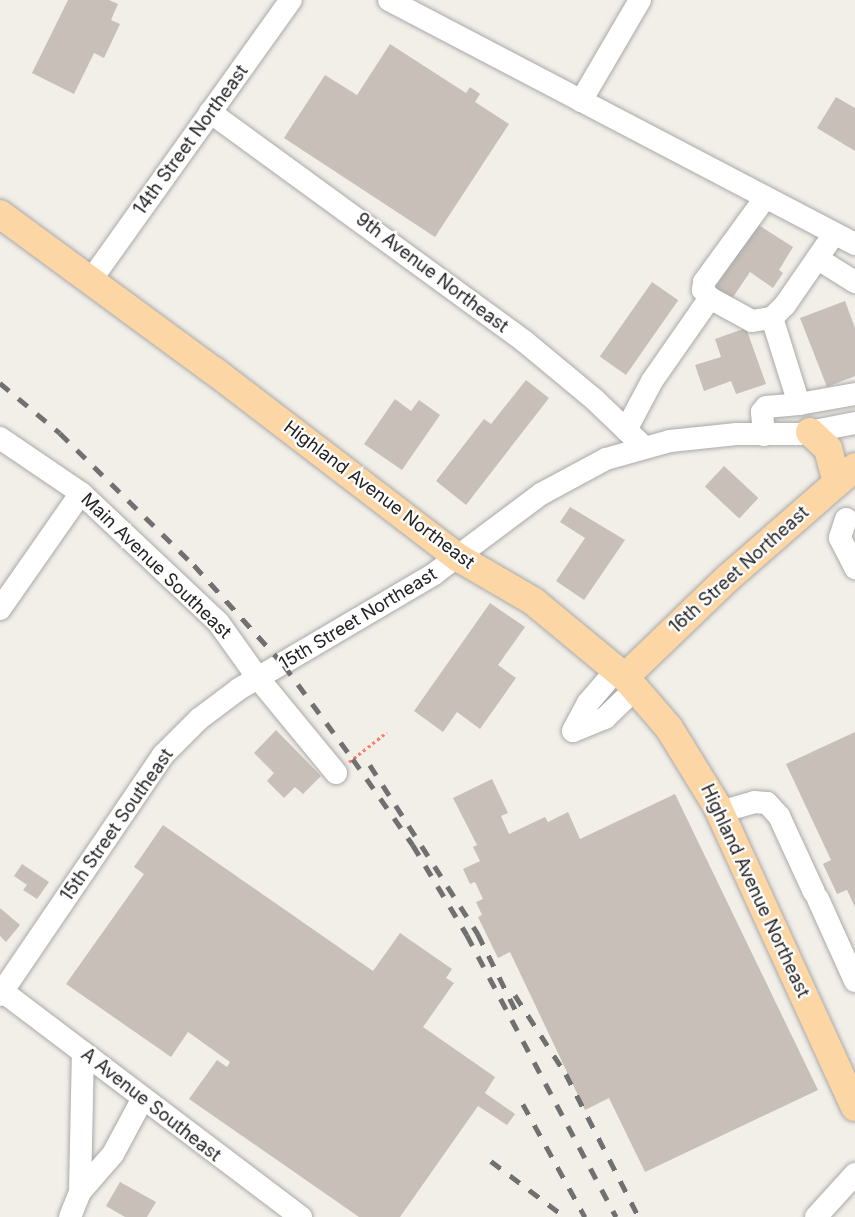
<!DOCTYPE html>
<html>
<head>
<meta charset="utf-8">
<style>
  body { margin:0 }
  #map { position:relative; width:855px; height:1217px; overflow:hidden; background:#f2efe9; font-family:Inter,sans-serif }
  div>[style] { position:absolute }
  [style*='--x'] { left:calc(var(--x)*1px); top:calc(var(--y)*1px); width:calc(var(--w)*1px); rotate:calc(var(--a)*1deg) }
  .building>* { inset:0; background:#c7bfb8; transform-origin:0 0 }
  .path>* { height:3px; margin-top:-1.5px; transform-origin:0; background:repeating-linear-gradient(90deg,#fa8072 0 3px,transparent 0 6px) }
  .roads { filter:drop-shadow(0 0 2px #a9a9a9) drop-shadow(0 0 2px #a9a9a9) }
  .minor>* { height:22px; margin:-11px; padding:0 11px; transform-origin:11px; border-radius:11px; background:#fff }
  .major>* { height:28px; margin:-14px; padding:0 14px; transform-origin:14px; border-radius:14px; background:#fcd6a4 }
  .rail>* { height:4.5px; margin-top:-2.25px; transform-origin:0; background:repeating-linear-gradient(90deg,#707070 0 12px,transparent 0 24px) }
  span { translate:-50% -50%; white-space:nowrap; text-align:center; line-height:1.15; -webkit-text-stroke:4.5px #fff; paint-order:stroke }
  .street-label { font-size:18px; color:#222 }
</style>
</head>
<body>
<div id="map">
  <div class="building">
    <div style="clip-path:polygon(68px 0,109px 0,118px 4px,111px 20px,120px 24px,104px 58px,94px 53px,74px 94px,32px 73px)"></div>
    <div style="clip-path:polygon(390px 44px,466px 93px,470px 87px,480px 94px,475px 102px,509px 124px,435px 237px,284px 138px,325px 75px,357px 95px)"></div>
    <div style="clip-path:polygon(836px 97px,855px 108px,855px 151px,817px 128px)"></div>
    <div style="clip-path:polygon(757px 224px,793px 247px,779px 270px,783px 273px,773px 288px,750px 272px,731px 300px,714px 289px)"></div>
    <div style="left:652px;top:282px;width:32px;height:91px;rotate:35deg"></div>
    <div style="clip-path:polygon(845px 301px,855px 328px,855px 376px,827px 387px,800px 318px)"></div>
    <div style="clip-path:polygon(746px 328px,766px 384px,736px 394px,731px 381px,704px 391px,695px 365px,721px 357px,715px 339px)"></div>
    <div style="clip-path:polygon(526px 380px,549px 398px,466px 505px,436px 481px,484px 419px,491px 424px)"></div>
    <div style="clip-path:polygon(395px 399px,411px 411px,419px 400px,440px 415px,402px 470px,364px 444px)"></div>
    <div style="left:724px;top:466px;width:47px;height:28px;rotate:43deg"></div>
    <div style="clip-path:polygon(570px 507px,625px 540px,584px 600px,556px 581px,585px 538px,560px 522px)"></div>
    <div style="clip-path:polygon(490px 603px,525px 627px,498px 665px,516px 678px,480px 729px,457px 712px,443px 732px,414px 711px)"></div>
    <div style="clip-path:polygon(276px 730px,321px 776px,303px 794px,295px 787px,284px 798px,267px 781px,274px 773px,254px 753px)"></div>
    <div style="clip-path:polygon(855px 732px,855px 907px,847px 890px,837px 894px,823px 864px,831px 860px,786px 764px)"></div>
    <div style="clip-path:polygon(492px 779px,508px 813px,501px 816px,509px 834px,545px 817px,548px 822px,568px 812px,580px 839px,675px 794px,818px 1090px,645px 1172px,609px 1098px,585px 1110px,510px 952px,498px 958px,478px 917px,482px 915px,476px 902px,483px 899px,475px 882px,470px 884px,463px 869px,480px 861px,473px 847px,477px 845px,453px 798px)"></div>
    <div style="clip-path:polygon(163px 825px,373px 971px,400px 933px,452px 969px,446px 978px,454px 983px,423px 1027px,495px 1077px,485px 1093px,515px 1114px,507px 1125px,478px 1106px,400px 1217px,359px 1217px,189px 1099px,217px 1060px,227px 1067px,230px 1062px,188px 1032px,171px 1057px,66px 984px,144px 874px,134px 867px)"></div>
    <div style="clip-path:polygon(22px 864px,49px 882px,37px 899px,23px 890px,27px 885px,14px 876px)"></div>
    <div style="clip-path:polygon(0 908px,20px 925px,6px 942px,0 936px)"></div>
    <div style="clip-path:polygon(120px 1182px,156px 1202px,147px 1217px,125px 1217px,106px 1206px)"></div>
  </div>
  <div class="path">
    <div style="--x:349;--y:762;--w:48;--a:-38.3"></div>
  </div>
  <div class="roads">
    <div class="minor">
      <div style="--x:389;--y:0;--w:526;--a:27.64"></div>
      <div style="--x:581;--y:101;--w:117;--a:-59.7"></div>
      <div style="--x:210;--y:112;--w:389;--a:36.1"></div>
      <div style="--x:524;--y:341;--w:92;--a:39.7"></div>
      <div style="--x:595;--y:400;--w:68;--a:43.8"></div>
      <div style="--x:818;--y:259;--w:44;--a:31.9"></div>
      <div style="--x:91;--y:280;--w:344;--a:-54.5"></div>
      <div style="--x:710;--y:298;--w:11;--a:-131"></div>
      <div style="--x:703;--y:290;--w:8;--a:-83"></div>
      <div style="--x:704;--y:282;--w:104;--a:-54"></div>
      <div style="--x:799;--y:404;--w:57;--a:-10.1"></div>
      <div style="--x:626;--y:430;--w:55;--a:-62"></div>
      <div style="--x:652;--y:381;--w:101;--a:-55.1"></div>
      <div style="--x:710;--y:298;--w:48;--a:28.7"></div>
      <div style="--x:752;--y:321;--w:20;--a:-9"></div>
      <div style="--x:772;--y:318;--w:18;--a:-45"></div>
      <div style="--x:785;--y:305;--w:86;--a:-55.4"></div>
      <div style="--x:764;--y:435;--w:23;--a:-95"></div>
      <div style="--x:762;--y:412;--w:6;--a:-51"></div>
      <div style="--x:766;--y:407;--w:33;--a:-5"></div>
      <div style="--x:799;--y:404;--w:90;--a:-107.4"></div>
      <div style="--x:0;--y:438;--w:98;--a:34.2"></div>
      <div style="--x:81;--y:493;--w:188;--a:43.3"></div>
      <div style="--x:218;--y:622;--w:69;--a:54.5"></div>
      <div style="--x:258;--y:678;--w:123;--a:50.6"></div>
      <div style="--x:846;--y:519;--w:20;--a:108"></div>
      <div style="--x:840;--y:538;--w:34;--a:63"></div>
      <div style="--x:0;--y:609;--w:141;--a:-55.1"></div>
      <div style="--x:573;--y:731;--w:35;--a:-22"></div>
      <div style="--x:605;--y:718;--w:43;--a:-44.1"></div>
      <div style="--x:573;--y:731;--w:32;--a:-62"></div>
      <div style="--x:588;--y:703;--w:45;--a:-49.5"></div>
      <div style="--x:720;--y:812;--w:35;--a:-16"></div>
      <div style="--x:754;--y:802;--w:13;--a:4"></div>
      <div style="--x:767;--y:803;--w:18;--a:47"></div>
      <div style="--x:779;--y:816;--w:84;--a:65.3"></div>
      <div style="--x:818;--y:899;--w:90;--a:65.7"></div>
      <div style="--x:2;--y:991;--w:375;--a:37.1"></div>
      <div style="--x:0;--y:995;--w:290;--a:-55.8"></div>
      <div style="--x:163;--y:755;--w:51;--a:-45"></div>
      <div style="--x:199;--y:719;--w:50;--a:-36.9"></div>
      <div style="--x:239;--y:689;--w:226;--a:-30.5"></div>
      <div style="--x:434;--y:574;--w:134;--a:-36.8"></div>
      <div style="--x:541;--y:494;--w:74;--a:-28.3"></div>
      <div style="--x:606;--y:459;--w:66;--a:-15.7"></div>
      <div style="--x:670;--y:441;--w:67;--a:-6"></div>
      <div style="--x:737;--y:434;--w:62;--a:0"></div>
      <div style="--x:799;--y:434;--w:57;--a:-11.1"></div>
      <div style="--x:80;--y:1192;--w:140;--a:-88.8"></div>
      <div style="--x:70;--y:1217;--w:27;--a:-68"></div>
      <div style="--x:80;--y:1192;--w:50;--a:-49"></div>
      <div style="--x:113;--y:1154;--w:61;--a:-61.8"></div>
      <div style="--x:816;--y:1217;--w:58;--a:-47.8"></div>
    </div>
    <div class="major">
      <div style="--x:0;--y:214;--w:265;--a:36.3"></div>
      <div style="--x:214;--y:371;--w:308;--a:37.4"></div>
      <div style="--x:459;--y:558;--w:86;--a:30.2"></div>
      <div style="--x:533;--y:601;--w:119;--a:39.6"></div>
      <div style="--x:625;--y:677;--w:67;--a:49.2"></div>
      <div style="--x:669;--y:728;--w:92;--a:58.4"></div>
      <div style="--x:717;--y:806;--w:331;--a:65.4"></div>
      <div style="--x:810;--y:432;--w:25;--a:43"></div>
      <div style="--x:828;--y:449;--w:34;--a:75"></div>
      <div style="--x:625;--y:677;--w:144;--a:-43.9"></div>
      <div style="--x:729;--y:577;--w:167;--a:-41.1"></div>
    </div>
  </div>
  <div class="rail">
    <div style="--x:0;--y:383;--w:78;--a:39.8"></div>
    <div style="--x:60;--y:433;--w:188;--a:44.6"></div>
    <div style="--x:194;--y:565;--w:135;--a:48"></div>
    <div style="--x:284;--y:665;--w:117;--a:53.7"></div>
    <div style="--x:353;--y:759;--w:105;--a:55.1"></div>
    <div style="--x:413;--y:845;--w:105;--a:59"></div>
    <div style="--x:467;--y:935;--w:319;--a:62.1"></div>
    <div style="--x:370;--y:765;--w:201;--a:57.4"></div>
    <div style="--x:478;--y:934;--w:93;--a:63.7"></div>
    <div style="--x:515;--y:995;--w:94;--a:57.2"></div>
    <div style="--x:566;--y:1074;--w:161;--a:63"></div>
    <div style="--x:523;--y:1104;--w:129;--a:61.2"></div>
    <div style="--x:491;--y:1161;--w:93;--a:37.1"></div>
  </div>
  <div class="street-label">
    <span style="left:191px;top:140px;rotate:-54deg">14th Street Northeast</span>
    <span style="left:432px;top:273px;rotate:37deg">9th Avenue Northeast</span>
    <span style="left:379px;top:495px;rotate:37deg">Highland Avenue Northeast</span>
    <span style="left:156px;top:566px;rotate:44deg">Main Avenue Southeast</span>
    <span style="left:739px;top:570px;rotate:-42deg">16th Street Northeast</span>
    <span style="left:358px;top:619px;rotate:-31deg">15th Street Northeast</span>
    <span style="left:117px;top:825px;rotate:-55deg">15th Street Southeast</span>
    <span style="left:755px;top:891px;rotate:65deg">Highland Avenue Northeast</span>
    <span style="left:151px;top:1105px;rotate:38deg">A Avenue Southeast</span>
  </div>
</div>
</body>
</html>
